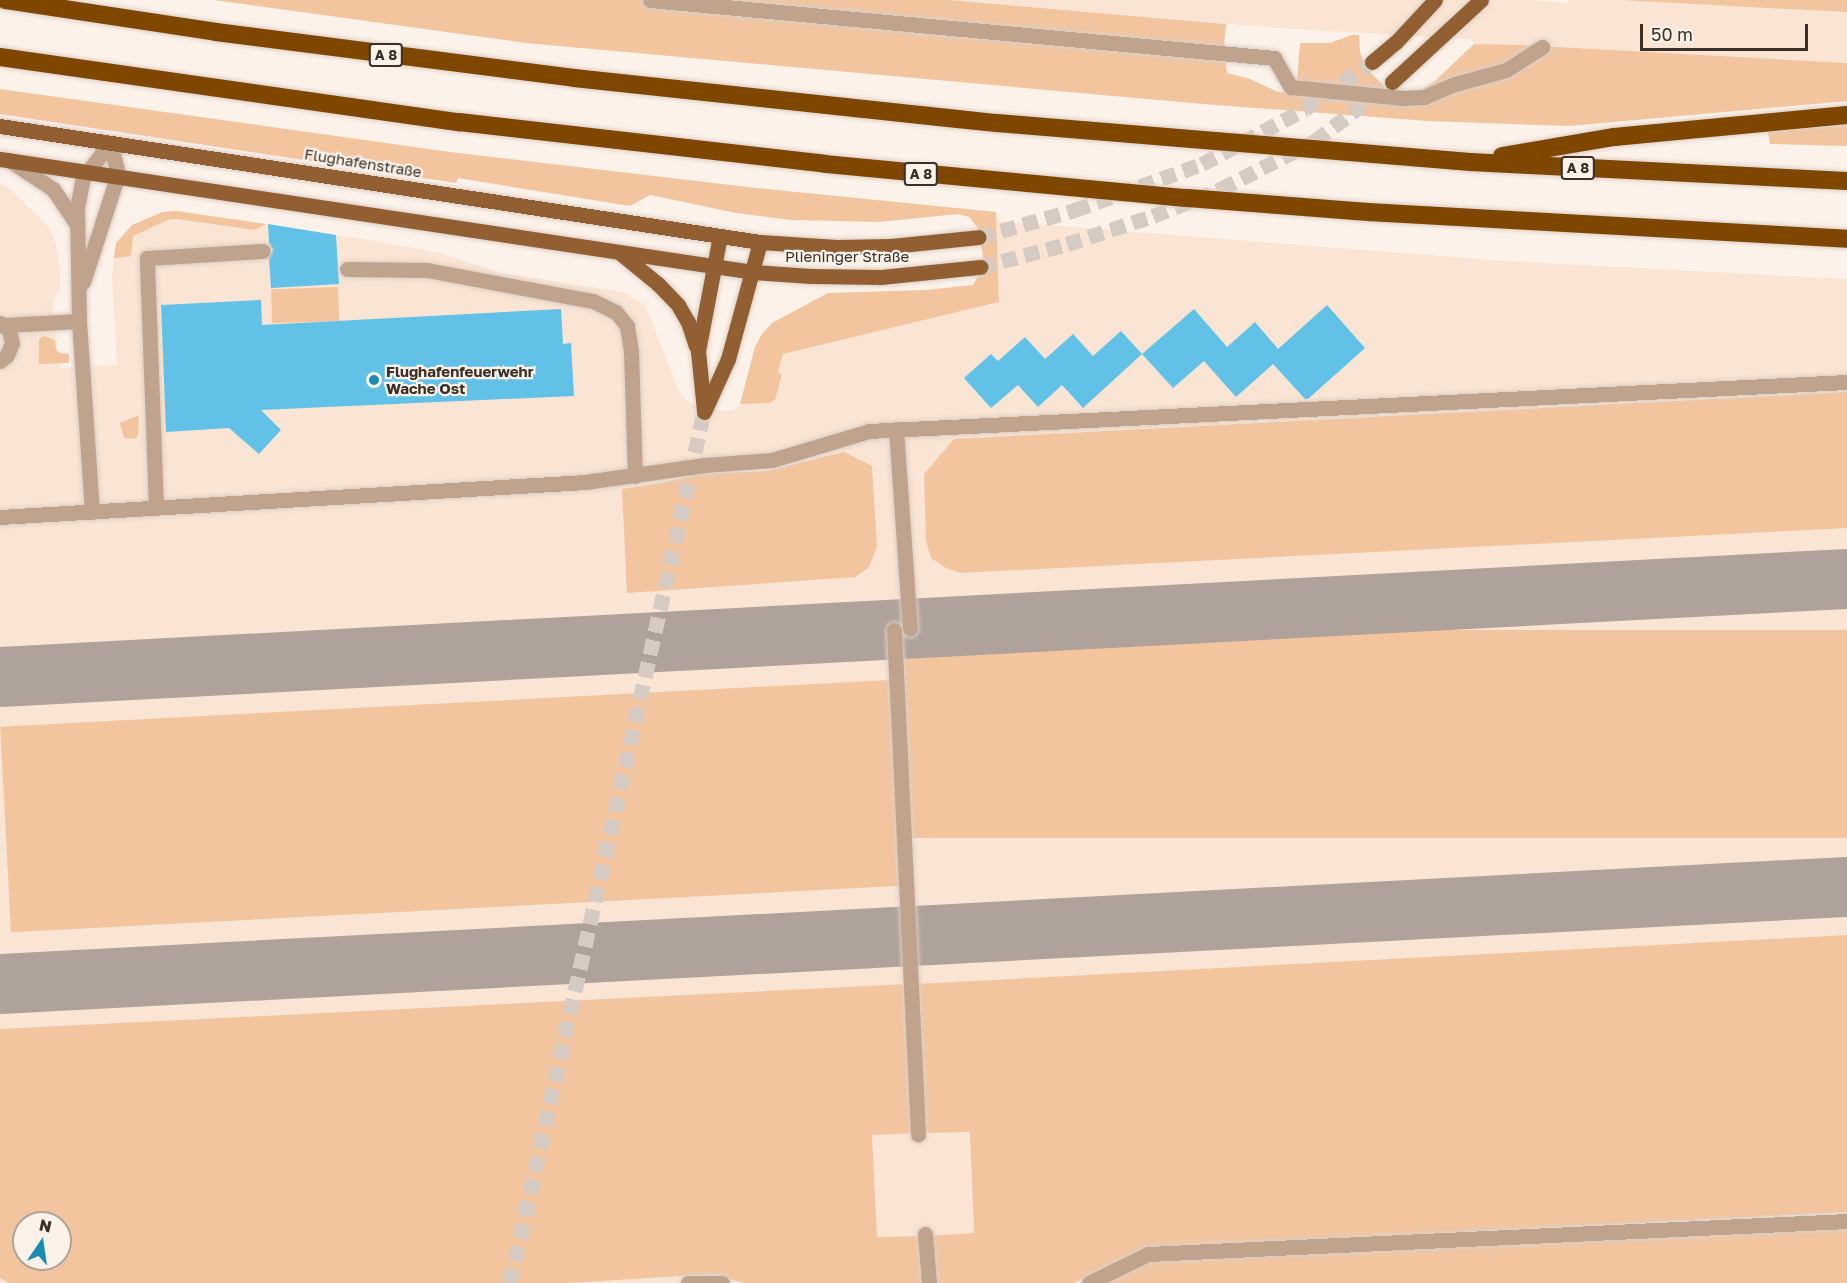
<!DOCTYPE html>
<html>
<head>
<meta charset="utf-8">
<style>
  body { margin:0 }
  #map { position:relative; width:1847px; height:1283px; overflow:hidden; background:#fdf2e9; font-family:"Golos Text",sans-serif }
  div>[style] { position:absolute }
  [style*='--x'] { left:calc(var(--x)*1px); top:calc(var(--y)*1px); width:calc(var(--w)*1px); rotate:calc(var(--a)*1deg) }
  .built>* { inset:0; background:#fae5d4 }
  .green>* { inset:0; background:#f2c59f; transform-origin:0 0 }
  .taxiway>* { height:60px; margin:-30px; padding:0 30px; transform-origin:30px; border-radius:30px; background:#aea29a }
  .building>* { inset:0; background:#61c1e7 }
  .major-tunnel>* { height:15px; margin-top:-7.5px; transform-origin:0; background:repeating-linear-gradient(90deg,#d6cbc2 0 15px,transparent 0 23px) }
  .roads { filter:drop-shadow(0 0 2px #dacfc6) drop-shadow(0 0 2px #dacfc6) }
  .minor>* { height:15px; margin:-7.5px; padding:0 7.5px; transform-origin:7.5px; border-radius:7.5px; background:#c0a38c }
  .major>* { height:15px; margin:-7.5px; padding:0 7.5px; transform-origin:7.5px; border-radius:7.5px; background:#915f31 }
  .highway>* { height:18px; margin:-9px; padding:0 9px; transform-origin:9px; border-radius:9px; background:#7f4600 }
  .dots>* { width:16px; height:16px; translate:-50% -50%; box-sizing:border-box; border:3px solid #fdf2e9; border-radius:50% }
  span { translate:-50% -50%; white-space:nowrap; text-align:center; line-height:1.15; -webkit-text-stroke:4.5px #fdf2e9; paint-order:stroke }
  .shield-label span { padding:2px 4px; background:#fdf2e9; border:2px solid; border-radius:4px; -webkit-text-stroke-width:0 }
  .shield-label { font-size:14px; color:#3a3027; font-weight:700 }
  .street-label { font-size:15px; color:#3a3027 }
  .poi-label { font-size:15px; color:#3a3027; font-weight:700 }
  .left { translate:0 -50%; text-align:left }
  .north { position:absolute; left:12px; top:1211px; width:60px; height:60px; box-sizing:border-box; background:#fdf2e9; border:2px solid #afa49b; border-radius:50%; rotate:13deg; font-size:16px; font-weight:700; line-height:24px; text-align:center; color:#3a3027 }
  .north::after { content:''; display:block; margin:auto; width:21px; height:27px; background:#1b8cb1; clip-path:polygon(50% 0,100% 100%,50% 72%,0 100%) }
  .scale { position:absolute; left:1640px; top:24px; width:168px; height:27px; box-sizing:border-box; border:3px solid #3a3027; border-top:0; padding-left:8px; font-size:18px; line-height:21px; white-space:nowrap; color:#3a3027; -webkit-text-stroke:4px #fdf2e9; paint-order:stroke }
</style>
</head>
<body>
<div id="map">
  <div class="built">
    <div style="clip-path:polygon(950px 0,1532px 0,1565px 3px,1572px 0,1621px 0,1847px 12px,1847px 63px,1474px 44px,1471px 39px,1291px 29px)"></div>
    <div style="clip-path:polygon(evenodd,0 184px,13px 191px,49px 228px,55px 240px,60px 271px,60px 291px,53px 299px,53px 323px,61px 368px,117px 365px,112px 278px,116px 243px,132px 225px,163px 212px,177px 211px,370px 240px,440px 253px,501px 273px,623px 292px,644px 305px,652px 321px,677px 388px,685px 399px,705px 412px,733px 410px,753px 397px,783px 354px,999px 302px,996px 221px,1492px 260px,1847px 279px,1847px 1283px,0 1283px,0 184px,24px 1223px,60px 1223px,60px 1259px,24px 1259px,24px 1223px)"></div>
  </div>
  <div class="green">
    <div style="clip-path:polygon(214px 0,950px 0,1226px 24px,1224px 47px,1227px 73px,1250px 79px,1278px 92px,1296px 93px,1300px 43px,1330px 43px,1352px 35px,1359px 35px,1360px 52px,1366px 68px,1389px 91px,1418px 92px,1435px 81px,1474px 44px,1520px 45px,1847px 63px,1847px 101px,1569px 126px,1428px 121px,1203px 104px,526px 43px)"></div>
    <div style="clip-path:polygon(1621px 0,1847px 0,1847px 12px,1767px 8px)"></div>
    <div style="clip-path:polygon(0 89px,450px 152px,756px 188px,996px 212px,999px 302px,783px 354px,778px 372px,782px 375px,775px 400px,770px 403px,740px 404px,755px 347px,762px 334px,772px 323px,828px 293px,926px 290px,973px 285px,982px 269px,983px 255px,977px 227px,969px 217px,958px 214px,879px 222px,791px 220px,736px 213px,650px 195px,630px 206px,458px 178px,456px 183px,0 114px)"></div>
    <div style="clip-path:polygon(1847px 125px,1847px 146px,1770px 144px,1768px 132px)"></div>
    <div style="clip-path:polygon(177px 211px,203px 215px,266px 224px,255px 230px,177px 219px,168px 220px,133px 236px,131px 256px,114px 258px,116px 243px,132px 225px,163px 212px)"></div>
    <div style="left:338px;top:287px;width:34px;height:67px;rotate:88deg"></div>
    <div style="clip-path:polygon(44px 336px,55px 340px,56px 350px,60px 353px,69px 354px,69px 363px,39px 364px,39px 339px)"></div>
    <div style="clip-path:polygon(1847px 392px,1847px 528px,961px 573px,946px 568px,931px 558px,926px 541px,924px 474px,954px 439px)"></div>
    <div style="clip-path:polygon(139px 415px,138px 436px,134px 439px,124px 438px,120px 423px)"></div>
    <div style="clip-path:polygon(844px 452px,872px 466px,877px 547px,869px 567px,855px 577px,627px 593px,622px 489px,662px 483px,700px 474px,767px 471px)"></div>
    <div style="left:1847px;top:630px;width:208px;height:946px;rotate:90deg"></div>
    <div style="left:890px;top:680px;width:206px;height:891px;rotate:87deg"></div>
    <div style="clip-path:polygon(1847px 935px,1847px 1212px,1147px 1248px,1074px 1283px,931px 1283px,927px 1236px,974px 1233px,970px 1132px,920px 1133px,916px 984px)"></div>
    <div style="clip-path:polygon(evenodd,908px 984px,916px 1133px,872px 1135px,877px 1237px,922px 1236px,925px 1283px,744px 1283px,713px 1274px,568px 1283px,9px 1283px,0 1278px,0 1029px,908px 984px,24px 1223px,60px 1223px,60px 1259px,24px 1259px,24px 1223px)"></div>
    <div style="clip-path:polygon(1847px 1225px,1847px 1283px,1103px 1283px,1150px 1259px)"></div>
  </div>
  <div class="taxiway">
    <div style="--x:0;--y:677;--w:1850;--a:-3.04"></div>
    <div style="--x:0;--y:984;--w:1850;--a:-3.01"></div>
  </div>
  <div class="building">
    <div style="clip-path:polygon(268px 224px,336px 235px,339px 284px,271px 288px,269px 258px,273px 250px,269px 243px)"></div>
    <div style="clip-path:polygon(261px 300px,262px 325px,561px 309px,563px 344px,571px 343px,574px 396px,261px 410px,281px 430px,259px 454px,229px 428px,166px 432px,161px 305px)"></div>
    <div style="clip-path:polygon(1327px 305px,1365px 348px,1308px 399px,1305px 399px,1273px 364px,1236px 397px,1204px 361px,1173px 388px,1142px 354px,1194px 309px,1227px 347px,1255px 322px,1278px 349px)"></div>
    <div style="clip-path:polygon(1121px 331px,1142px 354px,1083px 408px,1062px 385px,1038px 407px,1018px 385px,991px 408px,964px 378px,991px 354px,998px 361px,1025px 337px,1045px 359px,1073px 334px,1093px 356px)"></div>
  </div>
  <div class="major-tunnel">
    <div style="--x:979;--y:237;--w:100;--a:-15.7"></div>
    <div style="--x:1075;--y:210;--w:135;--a:-19.9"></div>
    <div style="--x:1202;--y:164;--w:117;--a:-28.1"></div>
    <div style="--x:1305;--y:109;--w:82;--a:-35"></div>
    <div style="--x:980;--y:267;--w:90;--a:-14.8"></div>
    <div style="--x:1067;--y:244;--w:90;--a:-18"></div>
    <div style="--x:1153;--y:216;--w:73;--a:-21.7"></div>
    <div style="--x:1221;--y:189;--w:106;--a:-27.1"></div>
    <div style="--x:1315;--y:141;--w:97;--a:-37.5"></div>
    <div style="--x:510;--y:1283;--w:892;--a:-77.44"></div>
  </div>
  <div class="roads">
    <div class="minor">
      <div style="--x:650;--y:0;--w:627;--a:5.31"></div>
      <div style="--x:1274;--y:58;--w:34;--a:60"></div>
      <div style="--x:1291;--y:87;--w:113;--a:5.6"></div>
      <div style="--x:1403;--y:98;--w:21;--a:-3"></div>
      <div style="--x:1424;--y:97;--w:34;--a:-23"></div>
      <div style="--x:1455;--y:84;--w:53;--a:-15.4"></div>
      <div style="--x:1506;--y:70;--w:43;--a:-32.6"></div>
      <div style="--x:9;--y:160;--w:53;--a:33.4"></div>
      <div style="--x:53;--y:189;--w:41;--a:55.9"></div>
      <div style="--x:347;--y:269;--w:80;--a:0.7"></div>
      <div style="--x:427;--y:270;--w:169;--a:10.6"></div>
      <div style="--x:593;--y:301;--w:25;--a:26"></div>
      <div style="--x:616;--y:312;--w:18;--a:52"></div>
      <div style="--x:627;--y:326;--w:25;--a:81"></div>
      <div style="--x:631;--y:351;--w:125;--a:88.2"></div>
      <div style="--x:83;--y:282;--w:114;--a:-72"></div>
      <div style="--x:118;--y:174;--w:32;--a:-104"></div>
      <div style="--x:0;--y:323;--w:11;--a:38"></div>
      <div style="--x:9;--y:330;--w:13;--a:77"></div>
      <div style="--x:12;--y:343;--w:13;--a:113"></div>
      <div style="--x:7;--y:355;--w:9;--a:139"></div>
      <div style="--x:4;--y:325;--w:75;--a:-3.1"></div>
      <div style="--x:896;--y:429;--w:200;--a:86"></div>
      <div style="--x:156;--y:508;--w:250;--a:-92.1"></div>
      <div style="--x:147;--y:258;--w:116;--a:-3.5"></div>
      <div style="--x:92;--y:512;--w:191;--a:-93.9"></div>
      <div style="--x:79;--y:321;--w:113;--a:-91"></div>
      <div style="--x:77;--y:208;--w:31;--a:-79"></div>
      <div style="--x:83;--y:178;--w:44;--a:-52.4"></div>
      <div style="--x:0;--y:517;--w:586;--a:-3.42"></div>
      <div style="--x:585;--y:482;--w:121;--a:-8.1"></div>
      <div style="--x:705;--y:465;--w:67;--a:-4.3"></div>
      <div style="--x:772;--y:460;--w:101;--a:-16.6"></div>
      <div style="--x:869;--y:431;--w:979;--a:-2.87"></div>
      <div style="--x:894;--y:630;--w:505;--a:87.27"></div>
      <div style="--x:925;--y:1234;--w:49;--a:85.3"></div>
      <div style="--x:688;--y:1283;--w:34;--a:0"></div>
      <div style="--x:1089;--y:1283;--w:66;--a:-26.2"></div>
      <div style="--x:1148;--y:1254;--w:700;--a:-2.7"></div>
    </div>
    <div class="major">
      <div style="--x:1372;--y:62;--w:31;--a:-40"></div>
      <div style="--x:1396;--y:42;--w:57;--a:-47.1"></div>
      <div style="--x:1392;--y:82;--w:121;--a:-42.7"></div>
      <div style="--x:0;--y:126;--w:769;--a:8.68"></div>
      <div style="--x:760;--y:242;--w:77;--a:3.7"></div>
      <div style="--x:837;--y:247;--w:54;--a:-1.1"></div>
      <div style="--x:891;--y:246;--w:88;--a:-5.8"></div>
      <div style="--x:0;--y:159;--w:761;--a:8.53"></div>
      <div style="--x:753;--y:272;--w:58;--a:3.9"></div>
      <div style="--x:811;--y:276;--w:70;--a:0.8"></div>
      <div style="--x:881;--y:277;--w:100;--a:-5.8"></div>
      <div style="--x:620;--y:253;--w:49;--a:39.2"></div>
      <div style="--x:658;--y:284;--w:29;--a:46"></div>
      <div style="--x:678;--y:305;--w:20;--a:60"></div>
      <div style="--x:688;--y:322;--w:25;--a:72"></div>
      <div style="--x:704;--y:410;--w:59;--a:-95.8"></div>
      <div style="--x:698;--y:351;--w:117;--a:-79.2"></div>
      <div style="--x:704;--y:412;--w:58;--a:-65.6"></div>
      <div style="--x:728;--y:359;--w:121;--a:-74.7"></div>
    </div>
    <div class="highway">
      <div style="--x:5;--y:0;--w:213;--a:8.6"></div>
      <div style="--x:216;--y:32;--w:361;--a:7.3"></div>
      <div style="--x:574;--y:78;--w:425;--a:6.1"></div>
      <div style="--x:997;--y:123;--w:475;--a:4.7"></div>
      <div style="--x:1470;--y:162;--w:377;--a:2.9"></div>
      <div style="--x:0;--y:57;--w:464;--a:8.1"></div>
      <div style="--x:459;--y:122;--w:368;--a:6.5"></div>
      <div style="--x:825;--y:164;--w:364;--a:5.4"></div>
      <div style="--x:1187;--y:198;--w:182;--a:4.4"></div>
      <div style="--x:1368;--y:212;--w:480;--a:3.2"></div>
      <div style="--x:1502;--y:156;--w:114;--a:-9.6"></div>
      <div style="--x:1614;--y:137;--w:234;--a:-5.4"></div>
    </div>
  </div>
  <div class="dots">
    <div style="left:374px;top:380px;background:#1b8cb1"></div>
  </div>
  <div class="shield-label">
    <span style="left:386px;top:55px">A 8</span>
    <span style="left:1578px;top:168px">A 8</span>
    <span style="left:921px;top:174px">A 8</span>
  </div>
  <div class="street-label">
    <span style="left:363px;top:163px;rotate:9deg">Flughafenstraße</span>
    <span style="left:847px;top:257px">Plieninger Straße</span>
  </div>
  <div class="poi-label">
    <span class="left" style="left:386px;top:380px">Flughafenfeuerwehr<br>Wache Ost</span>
  </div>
  <div class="north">N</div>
  <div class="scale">50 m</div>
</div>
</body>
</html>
